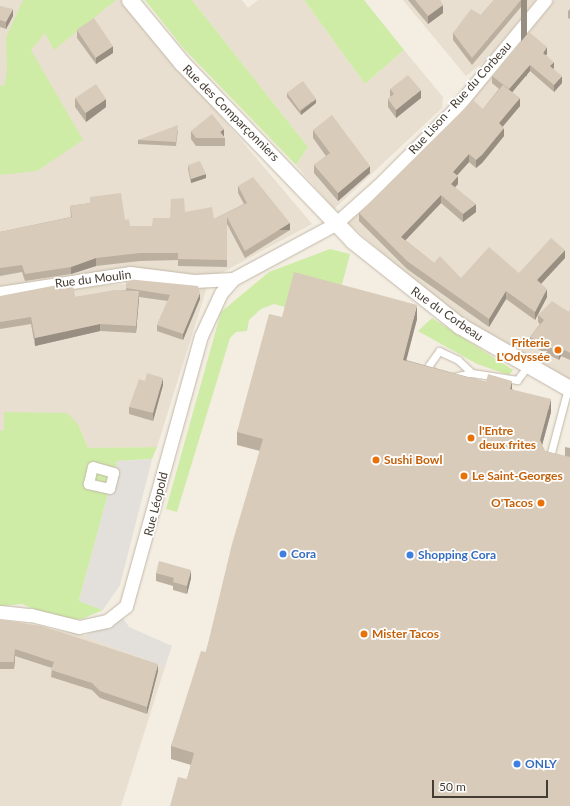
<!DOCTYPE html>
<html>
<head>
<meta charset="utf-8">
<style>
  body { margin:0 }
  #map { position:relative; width:570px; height:806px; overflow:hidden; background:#f3ede2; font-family:Lato,sans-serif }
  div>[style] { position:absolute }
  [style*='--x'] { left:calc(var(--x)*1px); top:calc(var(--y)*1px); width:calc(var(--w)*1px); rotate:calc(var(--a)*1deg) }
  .residential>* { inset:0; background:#e8dfd0 }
  .green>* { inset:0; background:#cfeca6 }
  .parking>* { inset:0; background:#e3e0dc }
  .roads { filter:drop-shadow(0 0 1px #c2b8a7) drop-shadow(0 0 1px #c2b8a7) }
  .service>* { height:7px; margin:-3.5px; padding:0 3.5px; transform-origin:3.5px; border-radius:3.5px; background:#fff }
  .pedestrian>* { height:10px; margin:-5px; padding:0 5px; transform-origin:5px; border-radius:5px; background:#fff }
  .minor>* { height:13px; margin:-6.5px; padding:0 6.5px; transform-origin:6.5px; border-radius:6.5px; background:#fff }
  .tertiary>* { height:16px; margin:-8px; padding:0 8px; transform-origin:8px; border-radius:8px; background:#fff }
  .wall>* { inset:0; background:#bbafa0 }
  .shaded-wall>* { inset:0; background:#988e82; transform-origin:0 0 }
  .building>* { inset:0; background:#d9cbba; transform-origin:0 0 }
  .dots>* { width:11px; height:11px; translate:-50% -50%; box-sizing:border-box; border:2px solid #fff; border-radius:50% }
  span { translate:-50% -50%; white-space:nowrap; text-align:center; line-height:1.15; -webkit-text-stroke:3.5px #fff; paint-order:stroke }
  .street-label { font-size:12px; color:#453d32 }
  .food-label { font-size:12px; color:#c56008; font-weight:700 }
  .right { translate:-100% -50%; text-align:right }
  .left { translate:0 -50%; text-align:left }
  .shop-label { font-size:12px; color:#366cbe; font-weight:700 }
  .scale { position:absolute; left:432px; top:780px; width:116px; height:18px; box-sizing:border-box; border:2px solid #453d32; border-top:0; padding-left:5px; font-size:12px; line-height:14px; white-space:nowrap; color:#453d32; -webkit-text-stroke:3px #fff; paint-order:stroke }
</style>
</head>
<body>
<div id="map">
  <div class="residential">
    <div style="clip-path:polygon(0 0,123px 0,312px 224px,214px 277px,116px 269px,0 288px)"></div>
    <div style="clip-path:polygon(192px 0,242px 0,248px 8px,258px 0,304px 0,365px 84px,404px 50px,443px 97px,442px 108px,334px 209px,296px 165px,308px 147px)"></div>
    <div style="clip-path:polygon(403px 0,536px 0,490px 57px,466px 76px)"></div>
    <div style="clip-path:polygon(554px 0,570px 0,570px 385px,477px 336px,348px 223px)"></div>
    <div style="clip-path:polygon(166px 282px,207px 287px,157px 447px,88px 448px,78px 424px,4px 412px,4px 430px,0 431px,0 297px,54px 288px)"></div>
    <div style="clip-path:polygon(0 623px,77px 633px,165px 667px,121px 806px,0 806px)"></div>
  </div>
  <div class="green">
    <div style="clip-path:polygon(23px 0,116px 0,54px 50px,45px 33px,31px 50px,83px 140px,37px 171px,0 175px,0 85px,4px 86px,7px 72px,6px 38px)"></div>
    <div style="clip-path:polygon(145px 0,192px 0,308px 147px,296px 165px,184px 49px)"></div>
    <div style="clip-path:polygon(304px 0,364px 0,404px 50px,365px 84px)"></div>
    <div style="clip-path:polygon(330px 249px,350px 254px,339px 296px,289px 308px,274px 304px,261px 309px,249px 320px,247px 331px,236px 332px,230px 338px,177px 512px,166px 509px,221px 312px,269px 272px)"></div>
    <div style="clip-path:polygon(432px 318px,513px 370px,509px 375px,477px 364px,418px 331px)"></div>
    <div style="clip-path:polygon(4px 412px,67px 413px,78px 424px,88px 448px,157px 447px,152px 459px,117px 461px,79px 601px,103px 610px,82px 619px,58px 619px,22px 604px,0 606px,0 431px,4px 430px)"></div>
  </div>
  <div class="parking">
    <div style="clip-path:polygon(152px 459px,120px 585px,103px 610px,79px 601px,117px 461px)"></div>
    <div style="clip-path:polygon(123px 618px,129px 627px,172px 646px,165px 667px,84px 636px)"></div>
  </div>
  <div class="roads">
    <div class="service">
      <div style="--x:432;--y:375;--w:10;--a:-107"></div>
      <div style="--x:429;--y:365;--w:17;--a:-54"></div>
      <div style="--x:439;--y:351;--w:21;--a:25"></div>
      <div style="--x:458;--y:360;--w:19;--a:43"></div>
      <div style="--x:472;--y:373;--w:46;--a:8.8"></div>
      <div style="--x:517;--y:380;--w:18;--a:-52"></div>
      <div style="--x:454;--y:377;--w:18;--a:-13"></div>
      <div style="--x:549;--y:460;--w:74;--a:-75.2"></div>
    </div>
    <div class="pedestrian">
      <div style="--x:93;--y:467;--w:22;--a:16"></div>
      <div style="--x:114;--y:473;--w:16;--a:104"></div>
      <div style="--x:110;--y:489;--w:22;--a:-167"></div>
      <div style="--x:89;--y:484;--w:17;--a:-77"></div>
    </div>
    <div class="minor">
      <div style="--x:0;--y:293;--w:132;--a:-8.7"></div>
      <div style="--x:130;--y:273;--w:64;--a:7.1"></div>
      <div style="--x:194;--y:281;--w:39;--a:-3"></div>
      <div style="--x:0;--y:612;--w:31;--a:6"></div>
      <div style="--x:31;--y:615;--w:49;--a:14"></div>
      <div style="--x:79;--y:627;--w:29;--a:-12"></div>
      <div style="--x:107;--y:621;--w:24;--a:-38"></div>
      <div style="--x:126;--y:606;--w:280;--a:-74.5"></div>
      <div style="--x:201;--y:336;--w:47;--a:-65.1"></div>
      <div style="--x:221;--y:293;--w:18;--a:-49"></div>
      <div style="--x:233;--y:279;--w:116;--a:-28.3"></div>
      <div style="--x:335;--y:224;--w:57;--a:-41.5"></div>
      <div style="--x:378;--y:186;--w:107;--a:-45"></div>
      <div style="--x:454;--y:110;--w:143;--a:-50.4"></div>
    </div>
    <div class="tertiary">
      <div style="--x:130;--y:0;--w:82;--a:50.5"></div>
      <div style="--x:182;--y:63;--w:247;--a:46.1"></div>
      <div style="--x:353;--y:241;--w:137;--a:38.5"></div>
      <div style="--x:460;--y:326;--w:127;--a:29.8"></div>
    </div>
  </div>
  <div class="wall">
    <div style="clip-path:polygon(408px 0,440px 0,443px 13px,428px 24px)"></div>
    <div style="clip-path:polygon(494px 0,527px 0,472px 65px,453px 40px,453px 33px,481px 15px)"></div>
    <div style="clip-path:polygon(0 6px,13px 16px,6px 29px,0 27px)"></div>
    <div style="clip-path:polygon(570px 9px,570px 19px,568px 18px,568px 11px)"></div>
    <div style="clip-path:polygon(77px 30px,113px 53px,96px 64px,77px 38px)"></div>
    <div style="clip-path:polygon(547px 54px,546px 55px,554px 68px,553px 69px,562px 83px,554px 92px,530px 71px,512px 92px,520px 106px,503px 126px,504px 136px,482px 163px,476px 168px,469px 162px,457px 175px,458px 184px,455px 187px,476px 212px,463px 222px,441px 203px,405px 240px,434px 263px,461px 278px,519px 273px,565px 258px,541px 284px,547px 297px,535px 320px,506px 299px,489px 327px,407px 269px,359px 221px,359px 213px,483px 109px,499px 89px,492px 83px,492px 76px)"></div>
    <div style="clip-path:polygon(390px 89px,421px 98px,396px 118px,388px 107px,388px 99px,391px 97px,390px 96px)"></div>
    <div style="clip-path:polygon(287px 93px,316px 103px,301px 115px,287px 97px)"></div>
    <div style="clip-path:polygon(75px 98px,106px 107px,86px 122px,75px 107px)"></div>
    <div style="clip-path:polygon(178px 130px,176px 146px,138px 144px,138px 140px)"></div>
    <div style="clip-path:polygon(313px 130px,370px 173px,338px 201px,314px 173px,314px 165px,326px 156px,313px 138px)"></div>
    <div style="clip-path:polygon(191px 131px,225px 138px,225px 146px,196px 146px,191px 139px)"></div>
    <div style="clip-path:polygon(188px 165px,206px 178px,191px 183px,188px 169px)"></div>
    <div style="clip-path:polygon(238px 186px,290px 230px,245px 258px,227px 224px,227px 267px,178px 266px,178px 260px,140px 261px,96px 266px,71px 274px,25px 281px,22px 272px,0 276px,0 232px,71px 217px,70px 206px,90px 203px,90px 197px,125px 220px,130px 226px,152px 226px,185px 212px,214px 219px,244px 204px,238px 193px)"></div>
    <div style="clip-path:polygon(127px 279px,200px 299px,183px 340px,157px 331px,157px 325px,168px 301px,139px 297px,136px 333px,100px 331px,35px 346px,31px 324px,0 329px,0 296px,75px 297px,126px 290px)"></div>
    <div style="clip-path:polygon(570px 310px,570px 360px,561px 356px,559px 360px,530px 345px,530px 337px,540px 324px,538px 322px,538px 315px,569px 312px)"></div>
    <div style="clip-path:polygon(282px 317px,417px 319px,406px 360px,512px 389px,551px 412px,542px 445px,545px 451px,565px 456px,565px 447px,570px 448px,570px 806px,187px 779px,191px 765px,171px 759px,171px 746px,206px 652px,260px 451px,237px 445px,237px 432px)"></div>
    <div style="clip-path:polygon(163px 385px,153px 421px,129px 414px,129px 407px)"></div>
    <div style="clip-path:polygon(156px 573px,191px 578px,187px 594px,173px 590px,173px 586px,156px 581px)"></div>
    <div style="clip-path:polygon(0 620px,158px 671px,147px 714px,100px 698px,92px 690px,51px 677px,52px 668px,15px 656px,14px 669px,0 669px)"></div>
  </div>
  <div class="shaded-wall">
    <div style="left:521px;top:0;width:6px;height:76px"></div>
    <div style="clip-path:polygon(443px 5px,443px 13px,428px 24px,428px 16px)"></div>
    <div style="clip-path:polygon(13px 9px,13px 16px,6px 29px,6px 22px)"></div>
    <div style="clip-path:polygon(113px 46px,113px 53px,96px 64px,96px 57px)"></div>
    <div style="clip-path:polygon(547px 47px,547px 54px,543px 59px,543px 53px)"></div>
    <div style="clip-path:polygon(554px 62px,554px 68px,550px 73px,550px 66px)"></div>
    <div style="clip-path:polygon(530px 65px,530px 71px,509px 96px,509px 89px)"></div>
    <div style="clip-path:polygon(562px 76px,562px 83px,554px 92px,554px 85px)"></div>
    <div style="clip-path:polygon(421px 90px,421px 98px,396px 118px,396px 110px)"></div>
    <div style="clip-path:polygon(520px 98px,520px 106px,499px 131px,499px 123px)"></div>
    <div style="clip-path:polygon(106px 99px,106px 107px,86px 122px,86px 113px)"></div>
    <div style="clip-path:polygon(316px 99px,316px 103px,301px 115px,301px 111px)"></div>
    <div style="clip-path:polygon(504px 128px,504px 136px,482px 163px,476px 168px,476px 160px)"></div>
    <div style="clip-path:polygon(224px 129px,224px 137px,220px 132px)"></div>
    <div style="clip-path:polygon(469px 154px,469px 162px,453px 180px,453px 172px)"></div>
    <div style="clip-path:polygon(370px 166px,370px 173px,338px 201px,338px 193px)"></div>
    <div style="clip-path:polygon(206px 174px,206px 178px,191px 183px,191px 179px)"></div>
    <div style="clip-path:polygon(458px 176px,458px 184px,451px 191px,451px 184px)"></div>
    <div style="clip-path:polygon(441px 195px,441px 203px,401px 245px,401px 237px)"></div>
    <div style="clip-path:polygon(476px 204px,476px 212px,463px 222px,463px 214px)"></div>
    <div style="left:290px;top:223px;width:7px;height:53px;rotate:90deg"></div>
    <div style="clip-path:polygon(565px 250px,565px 258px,537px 288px,537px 280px)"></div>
    <div style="clip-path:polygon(96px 258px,96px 266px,71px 274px,71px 267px)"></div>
    <div style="clip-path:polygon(547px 289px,547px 297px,535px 320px,535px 312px)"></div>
    <div style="clip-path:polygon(139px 291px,139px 298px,136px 333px,136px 326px)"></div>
    <div style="clip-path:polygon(506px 291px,506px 299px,489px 327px,489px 319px)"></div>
    <div style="clip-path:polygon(200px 293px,200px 299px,183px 340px,183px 334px)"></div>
    <div style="clip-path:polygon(417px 305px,417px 319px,403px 373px,403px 360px)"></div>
    <div style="clip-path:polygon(100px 324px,100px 331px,35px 346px,35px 338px)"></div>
    <div style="clip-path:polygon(561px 348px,561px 356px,559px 360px,559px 352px)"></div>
    <div style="clip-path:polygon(163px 378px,163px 385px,153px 421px,153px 413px)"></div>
    <div style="clip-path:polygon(512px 381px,512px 394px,510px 389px)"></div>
    <div style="clip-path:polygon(551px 399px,551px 412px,540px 453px,540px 440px)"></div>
    <div style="clip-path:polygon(191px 570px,191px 578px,187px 594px,187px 586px)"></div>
    <div style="clip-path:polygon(15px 649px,15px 656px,14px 669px,14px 662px)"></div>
    <div style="clip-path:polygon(158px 664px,158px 671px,147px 714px,147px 707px)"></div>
  </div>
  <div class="building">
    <div style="clip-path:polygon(415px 0,440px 0,443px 5px,428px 16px)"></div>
    <div style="clip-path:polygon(494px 0,521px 0,472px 58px,453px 33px,471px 9px,481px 15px)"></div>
    <div style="clip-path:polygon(0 6px,13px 9px,6px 22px,0 20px)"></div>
    <div style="left:94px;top:18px;width:34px;height:21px;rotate:56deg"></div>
    <div style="clip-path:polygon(529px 32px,547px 47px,543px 53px,554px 62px,550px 66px,562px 76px,554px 85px,530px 65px,509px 89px,492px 76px)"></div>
    <div style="clip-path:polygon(408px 75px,421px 90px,396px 110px,388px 99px,394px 94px,390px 89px)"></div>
    <div style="left:303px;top:81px;width:22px;height:20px;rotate:54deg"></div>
    <div style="left:96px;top:84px;width:18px;height:25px;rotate:56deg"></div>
    <div style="clip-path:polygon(503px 85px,520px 98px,499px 123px,504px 128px,482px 155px,476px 160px,469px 154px,453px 172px,458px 176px,451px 184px,476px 204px,463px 214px,441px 195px,401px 237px,434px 263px,440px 256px,461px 278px,489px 247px,519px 273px,551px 238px,565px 250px,537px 280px,547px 289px,535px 312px,506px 291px,489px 319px,407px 261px,359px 213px,473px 100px,483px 109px)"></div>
    <div style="clip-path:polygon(212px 114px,224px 129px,220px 132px,225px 138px,196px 138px,191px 131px)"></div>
    <div style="clip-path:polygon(332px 115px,370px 166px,338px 193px,314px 165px,330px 153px,313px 130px)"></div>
    <div style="clip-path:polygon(178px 125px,176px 142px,138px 140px)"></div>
    <div style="clip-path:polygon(200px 161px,206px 174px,191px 179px,188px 165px)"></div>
    <div style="clip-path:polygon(253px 177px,290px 223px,245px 251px,227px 217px,227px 260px,178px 259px,178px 253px,140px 253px,96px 258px,71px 267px,25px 274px,22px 265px,0 268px,0 232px,72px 217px,70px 206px,90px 203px,90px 197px,121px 193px,125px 220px,129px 219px,130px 226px,152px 226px,153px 218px,170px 218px,171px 199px,184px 198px,185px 212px,212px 207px,214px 219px,247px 203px,238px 186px)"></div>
    <div style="clip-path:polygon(294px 272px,417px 305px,403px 360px,486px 382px,488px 374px,512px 381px,510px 389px,551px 399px,540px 440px,545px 451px,570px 457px,570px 806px,170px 806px,178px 777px,187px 779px,194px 753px,171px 746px,201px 651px,206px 652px,232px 544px,263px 439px,237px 432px,269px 314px,282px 317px)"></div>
    <div style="clip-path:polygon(127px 279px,198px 286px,200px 293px,183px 334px,157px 325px,170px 295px,126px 288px)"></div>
    <div style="clip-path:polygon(73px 282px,75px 297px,115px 290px,139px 291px,136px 326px,100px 324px,35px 338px,31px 317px,0 322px,0 296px)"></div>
    <div style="clip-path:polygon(552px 301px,569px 312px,570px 310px,570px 353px,561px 348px,559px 352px,530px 337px,544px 320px,538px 315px)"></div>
    <div style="clip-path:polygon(147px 373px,163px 378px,153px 413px,129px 407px,139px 379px,145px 381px)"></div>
    <div style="clip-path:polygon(159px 561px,191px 570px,187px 586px,173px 582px,174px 578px,156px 573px)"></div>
    <div style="clip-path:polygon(0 620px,4px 620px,42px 626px,158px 664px,147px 707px,100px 691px,92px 683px,51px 670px,54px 662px,15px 649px,14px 662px,0 662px)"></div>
  </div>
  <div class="dots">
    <div style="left:558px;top:350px;background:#e8710a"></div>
    <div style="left:471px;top:438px;background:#e8710a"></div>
    <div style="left:376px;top:460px;background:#e8710a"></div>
    <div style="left:464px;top:476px;background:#e8710a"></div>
    <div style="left:541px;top:503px;background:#e8710a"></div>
    <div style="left:283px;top:554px;background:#3f7fe0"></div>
    <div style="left:410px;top:555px;background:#3f7fe0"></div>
    <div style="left:364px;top:634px;background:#e8710a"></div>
    <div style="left:517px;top:764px;background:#3f7fe0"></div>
  </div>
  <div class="street-label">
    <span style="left:460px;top:98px;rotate:-48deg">Rue Lison - Rue du Corbeau</span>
    <span style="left:231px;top:113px;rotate:45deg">Rue des Comparçonniers</span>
    <span style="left:93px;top:279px;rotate:-7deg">Rue du Moulin</span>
    <span style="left:447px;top:314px;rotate:35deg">Rue du Corbeau</span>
    <span style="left:156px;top:504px;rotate:-76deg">Rue Léopold</span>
  </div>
  <div class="food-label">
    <span class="right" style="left:550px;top:350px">Friterie<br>L'Odyssée</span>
    <span class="left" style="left:479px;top:438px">l'Entre<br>deux frites</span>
    <span class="left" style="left:384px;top:460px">Sushi Bowl</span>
    <span class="left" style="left:472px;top:476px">Le Saint-Georges</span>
    <span class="right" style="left:533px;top:503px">O'Tacos</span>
    <span class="left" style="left:372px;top:634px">Mister Tacos</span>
  </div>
  <div class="shop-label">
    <span class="left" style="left:291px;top:554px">Cora</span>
    <span class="left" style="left:418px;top:555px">Shopping Cora</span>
    <span class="left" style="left:525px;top:764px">ONLY</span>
  </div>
  <div class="scale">50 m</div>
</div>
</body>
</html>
